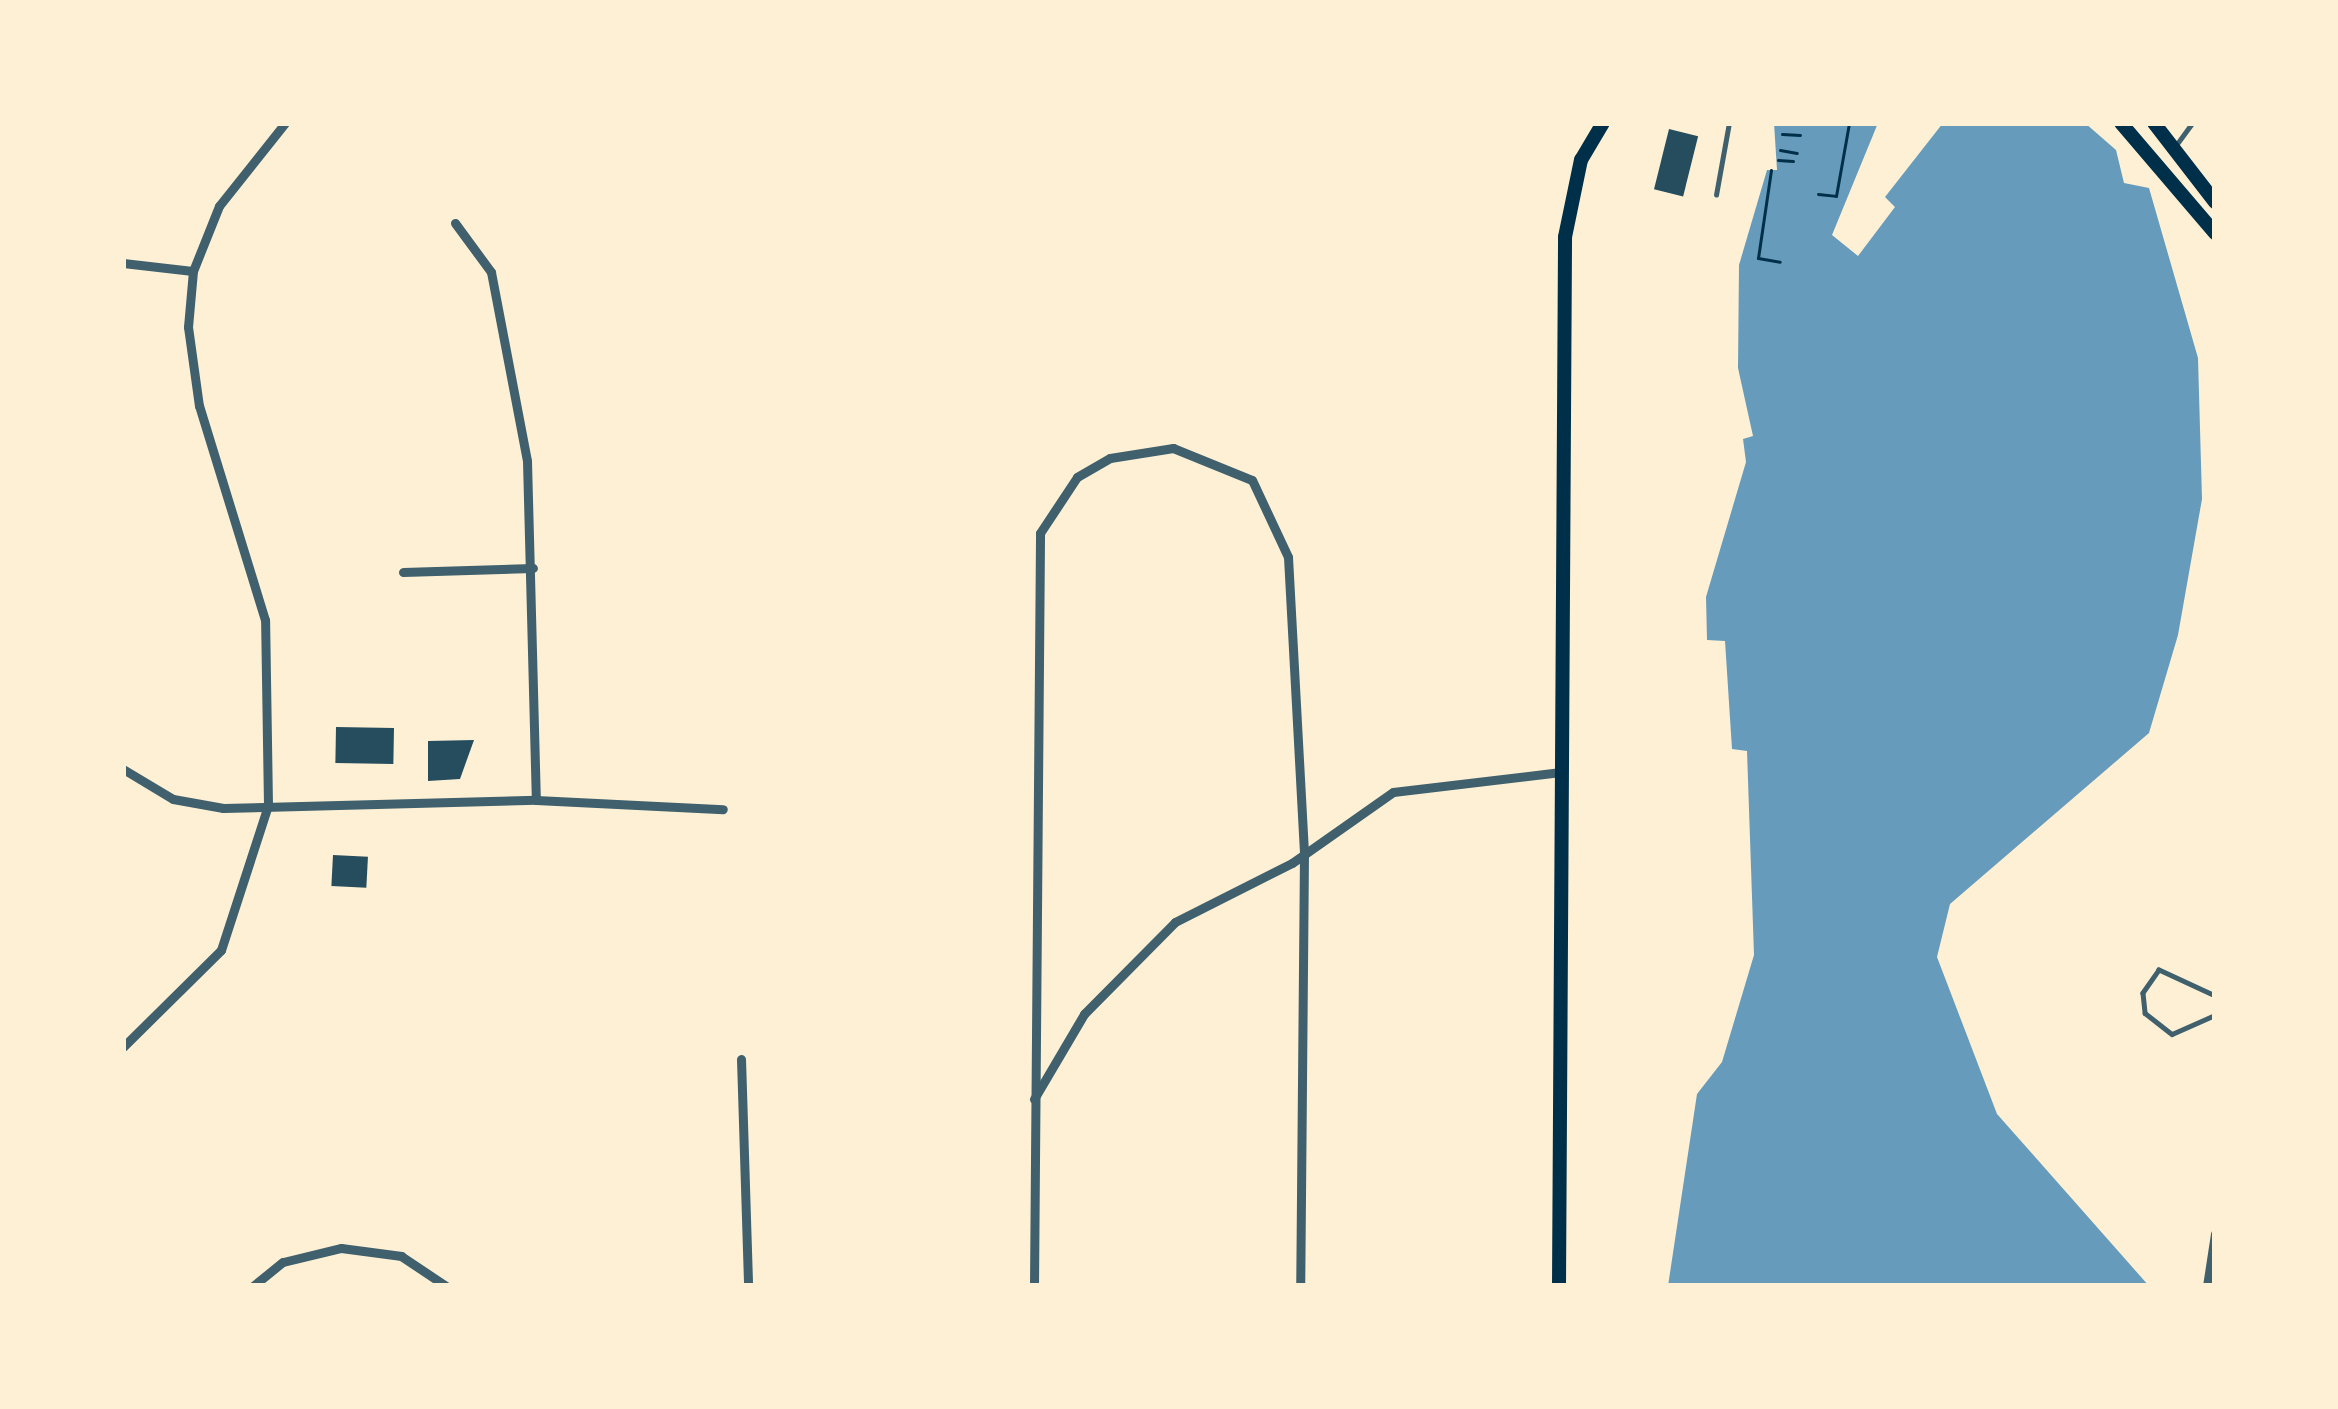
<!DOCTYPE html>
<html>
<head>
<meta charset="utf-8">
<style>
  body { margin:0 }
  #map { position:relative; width:2338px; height:1409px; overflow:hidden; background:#fdf0d5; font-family:"Source Sans 3",sans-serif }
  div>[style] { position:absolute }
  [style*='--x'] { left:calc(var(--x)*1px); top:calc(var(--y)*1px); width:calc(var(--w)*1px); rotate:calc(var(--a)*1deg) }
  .water>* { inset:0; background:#669bbc }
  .building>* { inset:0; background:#264d5e; transform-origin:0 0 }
  .path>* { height:3px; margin:-1.5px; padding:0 1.5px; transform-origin:1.5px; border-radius:1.5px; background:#003049 }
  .service>* { height:4.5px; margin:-2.25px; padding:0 2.25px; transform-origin:2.25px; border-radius:2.25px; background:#3f606c }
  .minor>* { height:9px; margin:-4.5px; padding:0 4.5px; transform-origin:4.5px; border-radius:4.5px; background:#3f606c }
  .secondary>* { height:14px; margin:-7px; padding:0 7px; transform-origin:7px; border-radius:7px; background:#003049 }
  span { translate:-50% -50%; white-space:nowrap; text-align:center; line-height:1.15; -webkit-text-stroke:10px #fdf0d5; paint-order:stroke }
  .frame { position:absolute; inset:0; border:126px solid #fdf0d5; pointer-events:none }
</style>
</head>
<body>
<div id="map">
  <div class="water">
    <div style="clip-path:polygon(1774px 123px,1878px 123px,1832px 235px,1858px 256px,1895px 207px,1885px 197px,1943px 123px,2085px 123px,2116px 150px,2124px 183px,2149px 188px,2198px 358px,2202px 499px,2178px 635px,2149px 733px,1950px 904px,1937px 957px,1997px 1114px,2149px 1286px,1668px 1286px,1697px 1094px,1722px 1062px,1754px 955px,1747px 751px,1732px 749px,1725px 641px,1707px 640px,1706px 597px,1746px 462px,1743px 439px,1753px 436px,1738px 368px,1739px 265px,1767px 170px,1777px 170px)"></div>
  </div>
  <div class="building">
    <div style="left:1669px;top:129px;width:30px;height:62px;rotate:14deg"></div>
    <div style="left:336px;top:727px;width:58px;height:36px;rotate:1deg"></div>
    <div style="clip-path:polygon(474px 740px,460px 779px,428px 781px,428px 741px)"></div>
    <div style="left:333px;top:855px;width:35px;height:31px;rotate:3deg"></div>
  </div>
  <div class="path">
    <div style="--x:1782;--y:134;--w:18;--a:3"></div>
    <div style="--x:1780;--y:150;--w:17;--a:10"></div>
    <div style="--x:1778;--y:160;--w:15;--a:4"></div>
    <div style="--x:1771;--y:170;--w:89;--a:98.4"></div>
    <div style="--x:1758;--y:258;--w:22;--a:10"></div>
    <div style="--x:1818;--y:194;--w:18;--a:6"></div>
    <div style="--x:1836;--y:196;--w:74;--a:-79.9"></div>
  </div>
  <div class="service">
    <div style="--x:2174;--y:148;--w:31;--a:-54"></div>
    <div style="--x:1716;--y:195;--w:73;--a:-79.8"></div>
    <div style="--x:2215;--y:996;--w:62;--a:-155.1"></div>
    <div style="--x:2159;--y:970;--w:28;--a:125"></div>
    <div style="--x:2143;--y:993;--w:20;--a:84"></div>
    <div style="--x:2145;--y:1013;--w:34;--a:38"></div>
    <div style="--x:2172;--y:1034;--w:47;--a:-23.8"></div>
  </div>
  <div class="minor">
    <div style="--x:455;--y:223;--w:61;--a:53.7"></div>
    <div style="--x:491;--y:272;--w:192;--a:79.2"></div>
    <div style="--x:527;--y:461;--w:339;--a:88.5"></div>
    <div style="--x:123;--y:263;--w:70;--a:6.5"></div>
    <div style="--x:403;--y:572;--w:130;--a:-1.8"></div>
    <div style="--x:123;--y:769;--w:58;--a:31"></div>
    <div style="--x:173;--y:799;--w:51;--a:10.2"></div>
    <div style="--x:223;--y:808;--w:313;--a:-1.5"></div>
    <div style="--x:536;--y:800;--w:187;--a:2.8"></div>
    <div style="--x:123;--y:1047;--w:138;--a:-44.7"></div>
    <div style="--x:221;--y:950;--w:152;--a:-72"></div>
    <div style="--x:268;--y:805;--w:185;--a:-90.9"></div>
    <div style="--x:265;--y:620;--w:224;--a:-107.1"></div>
    <div style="--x:199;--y:406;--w:80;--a:-97.9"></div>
    <div style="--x:188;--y:327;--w:56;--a:-84.9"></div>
    <div style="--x:193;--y:271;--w:70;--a:-68.2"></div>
    <div style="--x:219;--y:206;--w:106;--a:-51.5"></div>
    <div style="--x:741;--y:1059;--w:227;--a:88.2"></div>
    <div style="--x:1034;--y:1099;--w:99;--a:-59.5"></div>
    <div style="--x:1084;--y:1014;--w:129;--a:-45.3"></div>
    <div style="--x:1175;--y:922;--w:131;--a:-26.8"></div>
    <div style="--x:1292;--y:863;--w:123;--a:-35.1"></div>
    <div style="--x:1393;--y:792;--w:169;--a:-6.8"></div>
    <div style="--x:253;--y:1286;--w:38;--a:-39"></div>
    <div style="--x:283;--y:1262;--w:60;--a:-13.6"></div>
    <div style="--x:341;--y:1248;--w:61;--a:7.6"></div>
    <div style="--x:401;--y:1256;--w:54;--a:33.7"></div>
    <div style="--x:1034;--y:1286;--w:753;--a:-89.54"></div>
    <div style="--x:1040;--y:533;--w:67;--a:-56.5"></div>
    <div style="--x:1077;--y:477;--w:38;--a:-30"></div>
    <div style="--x:1110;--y:458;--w:64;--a:-9"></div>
    <div style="--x:1173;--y:448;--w:85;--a:22.1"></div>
    <div style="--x:1252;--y:480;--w:85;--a:64.9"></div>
    <div style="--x:1288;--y:557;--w:296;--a:86.9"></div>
    <div style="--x:1304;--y:853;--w:433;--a:90.5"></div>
    <div style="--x:2207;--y:1286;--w:53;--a:-81.3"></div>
  </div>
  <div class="secondary">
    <div style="--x:2121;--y:123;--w:145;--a:49.5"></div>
    <div style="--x:2154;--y:123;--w:100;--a:52.3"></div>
    <div style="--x:1559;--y:1286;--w:1049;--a:-89.67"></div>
    <div style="--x:1565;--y:237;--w:79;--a:-78.3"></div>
    <div style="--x:1581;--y:160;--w:43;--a:-59.3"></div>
  </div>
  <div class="frame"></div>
</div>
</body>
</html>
